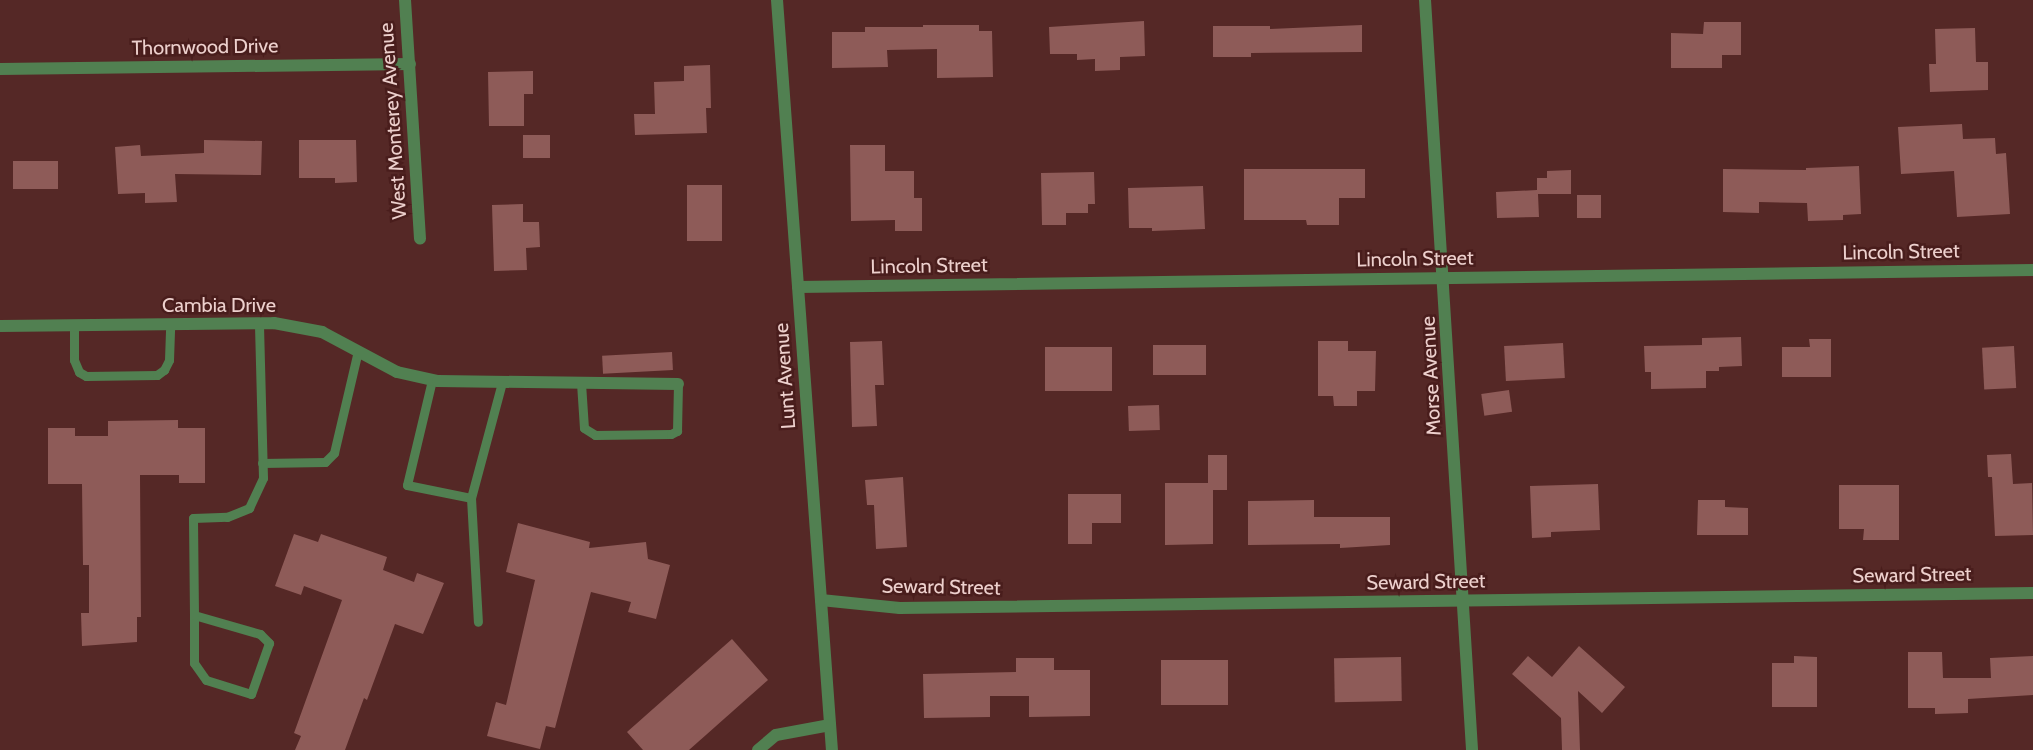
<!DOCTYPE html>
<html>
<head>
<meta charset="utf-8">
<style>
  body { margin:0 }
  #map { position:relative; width:2033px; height:750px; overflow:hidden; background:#552826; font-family:Cabin,sans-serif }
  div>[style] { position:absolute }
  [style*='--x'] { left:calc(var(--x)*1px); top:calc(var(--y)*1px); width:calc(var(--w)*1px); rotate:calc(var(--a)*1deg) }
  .building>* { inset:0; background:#8e5b58; transform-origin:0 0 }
  .lane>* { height:9px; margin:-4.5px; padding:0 4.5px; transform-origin:4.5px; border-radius:4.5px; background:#518051 }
  .street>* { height:12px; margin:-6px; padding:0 6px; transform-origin:6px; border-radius:6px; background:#518051 }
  span { translate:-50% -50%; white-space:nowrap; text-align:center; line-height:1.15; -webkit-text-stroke:5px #491d1c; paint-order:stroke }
  .street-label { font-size:20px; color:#edd0cd }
</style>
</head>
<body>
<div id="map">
  <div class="building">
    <div style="clip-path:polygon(1144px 21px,1145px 56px,1120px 57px,1120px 70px,1095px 71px,1095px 59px,1077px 60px,1077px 54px,1050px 54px,1049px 27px)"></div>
    <div style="clip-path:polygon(1704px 22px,1741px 22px,1741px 55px,1722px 55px,1722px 68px,1671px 68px,1671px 33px,1703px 34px)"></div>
    <div style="clip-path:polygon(923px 25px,979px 25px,979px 31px,992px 31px,993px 77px,937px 78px,937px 49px,887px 50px,888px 67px,832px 68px,832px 32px,865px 32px,865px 27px,923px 27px)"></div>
    <div style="clip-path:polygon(1362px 25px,1362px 52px,1251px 53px,1251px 57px,1213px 57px,1213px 26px,1270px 26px,1270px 29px)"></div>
    <div style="clip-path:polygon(1975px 28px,1976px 62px,1988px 62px,1988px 90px,1930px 92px,1929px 64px,1936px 64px,1935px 29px)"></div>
    <div style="clip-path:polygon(710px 65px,711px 108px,706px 108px,707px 133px,635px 135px,634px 114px,655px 114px,654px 82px,684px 81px,684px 66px)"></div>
    <div style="clip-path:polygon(533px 71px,533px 94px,524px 94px,524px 126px,489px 126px,488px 72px)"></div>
    <div style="clip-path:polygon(1962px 124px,1963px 139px,1995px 138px,1996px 154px,2006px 153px,2010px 214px,1957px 217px,1954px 171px,1901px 174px,1898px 127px)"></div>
    <div style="left:523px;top:135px;width:27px;height:23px"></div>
    <div style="clip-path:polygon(204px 140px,262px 141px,261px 175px,175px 174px,177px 202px,145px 203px,145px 193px,118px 194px,115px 147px,140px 145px,141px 156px,204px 153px)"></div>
    <div style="clip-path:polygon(299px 140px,356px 140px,357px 182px,335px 183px,335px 178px,299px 178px)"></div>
    <div style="clip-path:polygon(850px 145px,885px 145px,885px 171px,914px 171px,914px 198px,922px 198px,922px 231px,895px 231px,895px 220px,851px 221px)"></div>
    <div style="left:13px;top:161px;width:45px;height:28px"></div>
    <div style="clip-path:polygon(1859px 166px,1861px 214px,1843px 215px,1843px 220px,1808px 221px,1807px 203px,1759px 202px,1759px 213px,1723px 212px,1723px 169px,1806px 170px,1806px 168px)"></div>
    <div style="clip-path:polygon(1244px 169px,1365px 169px,1365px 198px,1339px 198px,1339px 225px,1307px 225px,1306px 220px,1244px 220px)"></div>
    <div style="clip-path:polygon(1571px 170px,1571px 194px,1538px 194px,1539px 217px,1497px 218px,1496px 192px,1537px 190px,1537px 178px,1547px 178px,1547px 171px)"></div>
    <div style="clip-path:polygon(1094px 172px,1095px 204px,1088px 204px,1088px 213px,1066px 213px,1066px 225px,1042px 225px,1041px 173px)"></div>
    <div style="left:722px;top:185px;width:56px;height:35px;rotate:90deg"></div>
    <div style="clip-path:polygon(1203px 186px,1205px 229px,1152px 231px,1152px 228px,1129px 228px,1128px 188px)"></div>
    <div style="left:1577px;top:195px;width:24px;height:23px"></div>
    <div style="clip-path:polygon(523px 204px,523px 222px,539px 222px,540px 247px,526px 248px,527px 270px,494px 271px,492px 205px)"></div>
    <div style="clip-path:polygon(1741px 337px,1742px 366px,1719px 367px,1719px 371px,1706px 371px,1706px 388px,1651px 389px,1651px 372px,1645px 372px,1644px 346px,1702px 345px,1702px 338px)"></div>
    <div style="clip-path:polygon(1809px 339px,1831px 339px,1831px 377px,1782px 377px,1782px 347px,1810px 347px)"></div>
    <div style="clip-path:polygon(882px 341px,884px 385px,875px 385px,877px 426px,852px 427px,850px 342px)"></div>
    <div style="clip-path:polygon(1318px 341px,1348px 341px,1348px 351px,1376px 351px,1375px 391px,1357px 391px,1357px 406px,1334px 406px,1333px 396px,1318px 396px)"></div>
    <div style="left:1563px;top:343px;width:35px;height:59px;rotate:87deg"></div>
    <div style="left:1153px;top:345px;width:53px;height:30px"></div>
    <div style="left:2014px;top:346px;width:42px;height:32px;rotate:87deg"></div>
    <div style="left:1112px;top:347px;width:44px;height:67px;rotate:90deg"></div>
    <div style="left:672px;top:352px;width:18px;height:70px;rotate:87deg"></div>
    <div style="left:1509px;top:390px;width:22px;height:28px;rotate:82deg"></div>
    <div style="left:1159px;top:405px;width:25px;height:31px;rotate:88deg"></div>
    <div style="clip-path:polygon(178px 420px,178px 428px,205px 428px,205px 483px,179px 483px,179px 475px,140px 475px,141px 617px,137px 617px,137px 642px,82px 646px,81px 613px,89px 613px,89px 565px,83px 565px,82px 484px,48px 484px,48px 428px,75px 428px,75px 436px,108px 436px,108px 421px)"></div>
    <div style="clip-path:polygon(2011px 454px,2013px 484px,2032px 483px,2033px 535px,1995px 536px,1992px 477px,1988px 477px,1987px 455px)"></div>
    <div style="clip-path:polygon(1208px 455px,1227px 455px,1227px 490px,1213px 490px,1213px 544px,1165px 545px,1165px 483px,1208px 483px)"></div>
    <div style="clip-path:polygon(903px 477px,907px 547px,876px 549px,874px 505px,867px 505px,865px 480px)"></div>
    <div style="clip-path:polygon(1598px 484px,1600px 530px,1551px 532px,1551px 537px,1532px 538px,1530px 486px)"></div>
    <div style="clip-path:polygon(1839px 485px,1899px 485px,1899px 540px,1863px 540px,1864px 529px,1839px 529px)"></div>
    <div style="clip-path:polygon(1068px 494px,1121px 494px,1121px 523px,1092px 523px,1092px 544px,1068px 544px)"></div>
    <div style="clip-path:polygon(1314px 500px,1314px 517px,1390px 517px,1390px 545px,1340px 548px,1340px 544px,1248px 545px,1248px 501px)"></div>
    <div style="clip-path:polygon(1698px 500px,1725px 500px,1725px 507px,1748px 508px,1748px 535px,1697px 535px)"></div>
    <div style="clip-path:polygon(518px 523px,590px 542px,589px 548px,646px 542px,648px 559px,670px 565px,656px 619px,628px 612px,631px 602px,591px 592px,555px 728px,546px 726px,540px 749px,487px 736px,496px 702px,506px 705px,535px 580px,506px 572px)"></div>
    <div style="clip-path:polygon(294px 534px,318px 542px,321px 534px,387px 557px,383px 570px,414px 582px,417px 573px,444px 583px,423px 634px,395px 624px,367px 700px,364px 698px,345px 750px,295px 750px,301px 736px,294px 733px,342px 600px,304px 586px,301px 595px,275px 586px)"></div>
    <div style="clip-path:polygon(732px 639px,768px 680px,689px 750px,643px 750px,627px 732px)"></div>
    <div style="clip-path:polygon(1579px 646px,1625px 687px,1602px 713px,1578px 691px,1580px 750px,1562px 750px,1561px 718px,1512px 674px,1528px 656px,1552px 677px)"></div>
    <div style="clip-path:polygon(1908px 652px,1942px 652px,1943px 678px,1991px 678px,1990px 658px,2033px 656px,2033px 695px,1968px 699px,1968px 713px,1935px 714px,1935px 708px,1908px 708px)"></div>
    <div style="clip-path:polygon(1794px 656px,1817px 657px,1817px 707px,1772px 707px,1772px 663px,1794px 663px)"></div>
    <div style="left:1401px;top:657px;width:44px;height:67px;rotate:89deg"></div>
    <div style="clip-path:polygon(1016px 658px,1054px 658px,1054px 670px,1090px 670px,1090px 716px,1029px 717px,1029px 696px,990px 696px,990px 717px,924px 718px,923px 674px,1016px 672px)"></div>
    <div style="left:1228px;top:660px;width:45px;height:67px;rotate:90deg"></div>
  </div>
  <div class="lane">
    <div style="--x:74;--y:325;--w:35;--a:90"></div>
    <div style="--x:74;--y:360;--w:13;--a:67"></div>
    <div style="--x:79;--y:372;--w:8;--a:30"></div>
    <div style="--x:86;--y:376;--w:71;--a:-0.8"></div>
    <div style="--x:157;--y:375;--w:9;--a:-36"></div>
    <div style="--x:164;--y:370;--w:11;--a:-63"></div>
    <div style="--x:169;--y:360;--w:36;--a:-88"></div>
    <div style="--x:432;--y:380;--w:108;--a:103.4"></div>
    <div style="--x:407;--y:485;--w:65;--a:11.5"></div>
    <div style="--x:471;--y:498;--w:120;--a:-75"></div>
    <div style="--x:581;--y:383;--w:45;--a:86.2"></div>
    <div style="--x:584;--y:428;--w:13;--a:32"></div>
    <div style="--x:595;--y:435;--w:76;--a:-0.8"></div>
    <div style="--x:671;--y:434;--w:7;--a:-27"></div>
    <div style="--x:677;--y:431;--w:47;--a:-88.8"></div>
    <div style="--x:262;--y:463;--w:63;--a:-0.9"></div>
    <div style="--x:325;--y:462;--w:13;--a:-45"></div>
    <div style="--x:334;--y:453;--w:105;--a:-76.8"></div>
    <div style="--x:471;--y:498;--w:124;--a:86.8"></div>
    <div style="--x:194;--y:615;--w:69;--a:16.1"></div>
    <div style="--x:260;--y:634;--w:13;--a:45"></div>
    <div style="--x:269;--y:643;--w:54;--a:109.4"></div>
    <div style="--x:251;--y:694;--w:47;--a:-162.7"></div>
    <div style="--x:206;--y:680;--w:21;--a:-125"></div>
    <div style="--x:194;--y:663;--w:48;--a:-90"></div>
    <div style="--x:194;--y:615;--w:97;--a:-90.6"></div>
    <div style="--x:193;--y:518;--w:34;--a:-2"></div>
    <div style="--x:227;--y:517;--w:24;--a:-22"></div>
    <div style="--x:249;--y:508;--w:33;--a:-65"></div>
    <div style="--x:263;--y:478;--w:154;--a:-91.5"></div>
  </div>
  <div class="street">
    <div style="--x:405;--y:0;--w:239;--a:86.4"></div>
    <div style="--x:777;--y:0;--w:752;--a:85.81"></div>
    <div style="--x:1425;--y:0;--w:751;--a:86.41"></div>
    <div style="--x:0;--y:69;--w:410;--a:-0.7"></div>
    <div style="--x:798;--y:287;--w:1235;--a:-0.79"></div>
    <div style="--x:0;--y:326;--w:274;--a:-0.6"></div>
    <div style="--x:274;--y:323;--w:49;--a:10.6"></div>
    <div style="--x:322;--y:332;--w:85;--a:28.1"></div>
    <div style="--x:397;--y:372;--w:42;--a:12.4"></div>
    <div style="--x:438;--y:381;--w:240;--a:0.7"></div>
    <div style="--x:821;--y:600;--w:79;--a:5.8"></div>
    <div style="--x:900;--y:608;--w:1133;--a:-0.76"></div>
    <div style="--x:758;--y:750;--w:23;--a:-40"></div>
    <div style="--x:776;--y:735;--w:55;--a:-10.5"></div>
  </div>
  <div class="street-label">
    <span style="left:205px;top:47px;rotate:-1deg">Thornwood Drive</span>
    <span style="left:393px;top:121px;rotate:-94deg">West Monterey Avenue</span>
    <span style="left:1901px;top:252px;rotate:-1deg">Lincoln Street</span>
    <span style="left:1415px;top:259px;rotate:-1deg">Lincoln Street</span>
    <span style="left:929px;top:266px;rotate:-1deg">Lincoln Street</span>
    <span style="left:219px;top:305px">Cambia Drive</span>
    <span style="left:785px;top:376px;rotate:-94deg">Lunt Avenue</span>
    <span style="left:1431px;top:376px;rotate:-93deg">Morse Avenue</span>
    <span style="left:1912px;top:575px;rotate:-1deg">Seward Street</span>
    <span style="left:1426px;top:582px;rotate:-1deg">Seward Street</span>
    <span style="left:941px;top:587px;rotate:1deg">Seward Street</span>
  </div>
</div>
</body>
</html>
